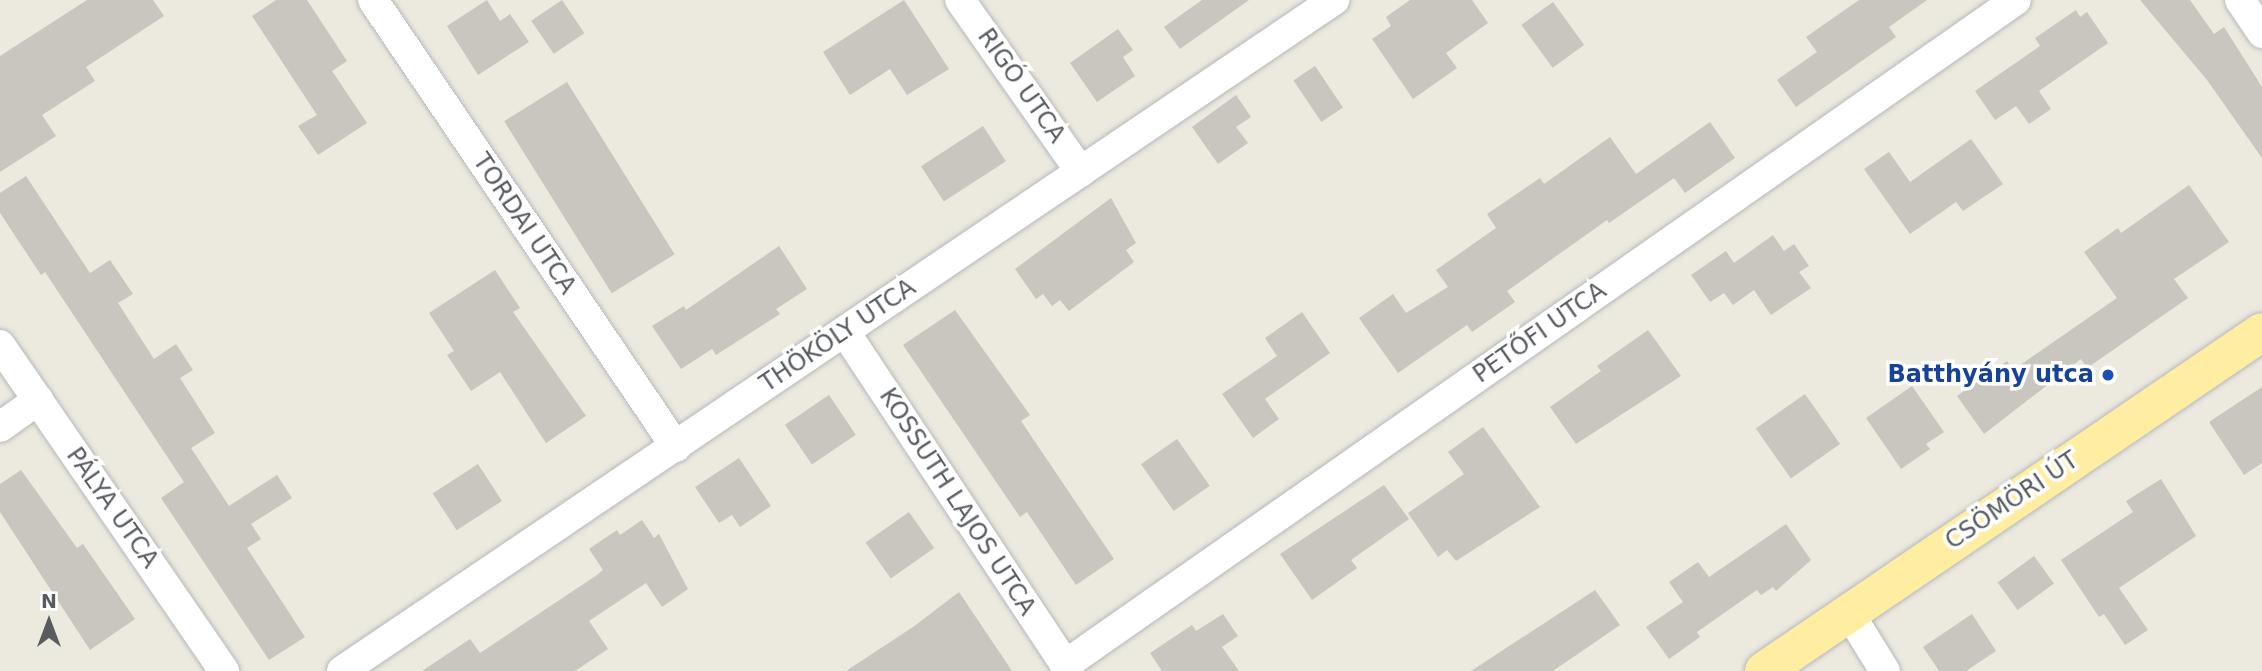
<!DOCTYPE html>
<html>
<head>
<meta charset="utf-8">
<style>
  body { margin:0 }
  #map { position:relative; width:2262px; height:671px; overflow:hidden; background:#ece9df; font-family:"DejaVu Sans",sans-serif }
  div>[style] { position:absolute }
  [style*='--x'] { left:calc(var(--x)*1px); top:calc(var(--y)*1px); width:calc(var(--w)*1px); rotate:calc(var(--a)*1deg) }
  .building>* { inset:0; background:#c9c5bf; transform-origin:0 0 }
  .roads { filter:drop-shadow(0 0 2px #b5b8bd) drop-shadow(0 0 2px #b5b8bd) }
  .minor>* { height:30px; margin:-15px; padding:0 15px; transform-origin:15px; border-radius:15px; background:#fff }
  .major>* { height:38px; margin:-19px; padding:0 19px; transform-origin:19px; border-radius:19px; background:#ffeea1 }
  .dots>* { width:19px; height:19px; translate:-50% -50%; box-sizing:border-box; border:4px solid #fff; border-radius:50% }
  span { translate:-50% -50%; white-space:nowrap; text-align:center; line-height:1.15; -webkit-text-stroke:7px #fff; paint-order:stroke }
  .street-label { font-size:24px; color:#585c61 }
  .transit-label { font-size:24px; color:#164399; font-weight:700 }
  .right { translate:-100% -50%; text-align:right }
  .north { position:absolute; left:14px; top:587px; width:70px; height:70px; -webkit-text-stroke:5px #fff; paint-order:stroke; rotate:0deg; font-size:19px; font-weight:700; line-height:28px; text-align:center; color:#585c61 }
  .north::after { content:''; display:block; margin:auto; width:24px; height:32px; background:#585c61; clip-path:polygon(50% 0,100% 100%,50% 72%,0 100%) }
</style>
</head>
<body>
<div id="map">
  <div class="building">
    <div style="clip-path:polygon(87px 0,153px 0,164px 16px,86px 67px,95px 81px,42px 115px,56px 136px,0 172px,0 56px)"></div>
    <div style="clip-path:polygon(276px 0,307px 0,347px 61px,332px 71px,367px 123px,318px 155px,298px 126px,317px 115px,252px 16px)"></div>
    <div style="clip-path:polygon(487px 0,500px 21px,510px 14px,529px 42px,478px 75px,447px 26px)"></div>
    <div style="left:562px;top:0;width:40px;height:37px;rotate:56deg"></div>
    <div style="clip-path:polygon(904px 0,949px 69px,907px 95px,890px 69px,850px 95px,823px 52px)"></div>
    <div style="clip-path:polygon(1202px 0,1249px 0,1180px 49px,1164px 27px)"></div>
    <div style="clip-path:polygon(1410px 0,1472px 0,1488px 23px,1446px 53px,1457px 68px,1413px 99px,1372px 39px,1391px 26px,1386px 17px)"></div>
    <div style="clip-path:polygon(1859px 0,1927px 0,1889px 27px,1896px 37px,1796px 107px,1777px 80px,1817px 52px,1806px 37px)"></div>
    <div style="clip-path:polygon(2140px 0,2190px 0,2214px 34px,2224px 27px,2262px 87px,2262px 158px,2207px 80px)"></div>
    <div style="left:1553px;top:2px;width:53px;height:39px;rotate:54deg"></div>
    <div style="clip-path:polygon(2076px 10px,2080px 17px,2087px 12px,2108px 43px,2039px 91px,2051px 109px,2029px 124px,2016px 106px,1995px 120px,1975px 91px,2040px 46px,2035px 38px)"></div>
    <div style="clip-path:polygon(1118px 29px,1133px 50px,1123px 57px,1135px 76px,1097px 102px,1070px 63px)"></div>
    <div style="left:1315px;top:66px;width:50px;height:26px;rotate:56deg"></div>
    <div style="left:567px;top:82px;width:203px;height:74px;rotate:58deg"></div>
    <div style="clip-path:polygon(1236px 95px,1251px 117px,1236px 127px,1248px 143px,1218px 164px,1192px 127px)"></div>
    <div style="clip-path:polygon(1710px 122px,1735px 158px,1685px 193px,1674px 178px,1609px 223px,1607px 220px,1507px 291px,1515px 302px,1472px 332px,1467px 325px,1398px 373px,1359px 318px,1393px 294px,1406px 313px,1448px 287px,1436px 270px,1496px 228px,1487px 214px,1540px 178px,1544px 184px,1610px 137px,1636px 174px)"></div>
    <div style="left:983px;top:126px;width:42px;height:74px;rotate:57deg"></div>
    <div style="clip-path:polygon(1971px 139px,2003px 184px,1963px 211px,1956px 202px,1910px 234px,1864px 169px,1889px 152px,1910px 182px)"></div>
    <div style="clip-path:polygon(26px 176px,90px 273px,110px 260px,133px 294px,118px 303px,154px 359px,176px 344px,193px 370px,180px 378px,215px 433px,191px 448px,229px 506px,277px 475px,292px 498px,251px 524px,261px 539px,247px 548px,305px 637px,269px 660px,161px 498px,184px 482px,45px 272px,41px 275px,0 213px,0 193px)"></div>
    <div style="clip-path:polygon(2189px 185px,2229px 242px,2174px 279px,2188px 298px,2087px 368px,2081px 359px,1984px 434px,1957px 396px,2007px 361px,2013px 370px,2117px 298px,2084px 252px,2118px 228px,2121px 233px)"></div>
    <div style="clip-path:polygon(1111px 198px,1136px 243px,1126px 250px,1134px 262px,1069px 311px,1060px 300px,1052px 306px,1043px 294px,1036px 299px,1015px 269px)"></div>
    <div style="clip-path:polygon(1773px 235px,1784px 251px,1794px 244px,1809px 266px,1799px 272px,1811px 288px,1771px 315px,1754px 290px,1733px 305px,1724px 293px,1710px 302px,1691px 275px,1726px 251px,1734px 263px)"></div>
    <div style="clip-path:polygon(779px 246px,807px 289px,776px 309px,780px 314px,716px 355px,712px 349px,681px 369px,652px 326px,684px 306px,686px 310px)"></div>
    <div style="clip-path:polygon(495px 270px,520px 308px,513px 312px,586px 416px,546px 443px,500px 372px,471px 391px,447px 355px,454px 351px,429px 313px)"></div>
    <div style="clip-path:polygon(955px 310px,1030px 415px,1021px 421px,1114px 559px,1076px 585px,1027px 512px,1020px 517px,903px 345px)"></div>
    <div style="clip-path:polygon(1302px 312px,1330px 353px,1265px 399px,1279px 419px,1253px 438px,1222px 394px,1277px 356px,1265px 338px)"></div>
    <div style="clip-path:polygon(1648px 330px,1681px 376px,1576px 444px,1550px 407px,1601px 371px,1597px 366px)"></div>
    <div style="clip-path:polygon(1912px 386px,1944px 432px,1926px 444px,1930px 449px,1901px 469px,1866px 418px)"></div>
    <div style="clip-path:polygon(2262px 387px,2262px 463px,2244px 475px,2209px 422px)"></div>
    <div style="left:1805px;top:394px;width:61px;height:60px;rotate:55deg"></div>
    <div style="left:829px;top:395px;width:48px;height:53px;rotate:56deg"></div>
    <div style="clip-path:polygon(1483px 427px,1540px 507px,1456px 561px,1447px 550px,1438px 557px,1408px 513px,1464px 474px,1448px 452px)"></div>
    <div style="left:1177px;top:439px;width:57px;height:44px;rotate:55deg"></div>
    <div style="clip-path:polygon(739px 458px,771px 506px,740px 527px,732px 515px,719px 523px,695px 487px)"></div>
    <div style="left:478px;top:464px;width:44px;height:54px;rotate:57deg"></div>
    <div style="clip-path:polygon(21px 470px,77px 548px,83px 544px,135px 619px,90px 650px,0 512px,0 484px)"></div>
    <div style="clip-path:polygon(2161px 479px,2196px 536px,2119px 588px,2148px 630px,2125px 645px,2104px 614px,2099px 617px,2061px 560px,2133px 512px,2126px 501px)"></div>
    <div style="clip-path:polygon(1384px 485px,1409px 519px,1351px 560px,1357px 568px,1312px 600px,1280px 554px)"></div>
    <div style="left:909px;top:512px;width:44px;height:53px;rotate:55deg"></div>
    <div style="clip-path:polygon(642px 520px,654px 538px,659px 534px,688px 589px,662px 607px,646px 583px,589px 621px,608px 649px,575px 671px,422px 671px,470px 639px,480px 653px,597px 575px,603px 570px,589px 549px,617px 530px,620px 535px)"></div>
    <div style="clip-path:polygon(1786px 524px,1811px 560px,1776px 591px,1773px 587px,1761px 595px,1757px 590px,1697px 632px,1700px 637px,1669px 659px,1646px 627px,1683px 602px,1669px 582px,1698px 562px,1709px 577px)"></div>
    <div style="left:2034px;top:556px;width:34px;height:45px;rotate:54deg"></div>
    <div style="clip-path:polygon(1595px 590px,1620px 625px,1553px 671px,1471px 671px)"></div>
    <div style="clip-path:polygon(959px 592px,1012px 671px,846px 671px,913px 627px)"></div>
    <div style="clip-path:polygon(1223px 614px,1238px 636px,1222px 647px,1239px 671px,1162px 671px,1150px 653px,1192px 625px,1196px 631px)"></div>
    <div style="clip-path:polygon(1972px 614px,1996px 651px,1966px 671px,1939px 671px,1923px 647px)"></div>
  </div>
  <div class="roads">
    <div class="minor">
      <div style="--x:373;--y:0;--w:540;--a:55.87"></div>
      <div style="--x:960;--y:0;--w:210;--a:54.9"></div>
      <div style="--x:2240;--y:0;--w:40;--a:56"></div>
      <div style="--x:845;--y:332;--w:406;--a:56.5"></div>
      <div style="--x:0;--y:345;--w:396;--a:55.5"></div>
      <div style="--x:0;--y:427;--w:47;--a:-35.4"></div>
      <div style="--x:1849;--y:613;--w:68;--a:58.2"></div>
      <div style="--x:1065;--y:665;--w:1160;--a:-34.96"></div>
      <div style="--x:342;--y:671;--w:1198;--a:-34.07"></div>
    </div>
    <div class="major">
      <div style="--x:1764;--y:671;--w:602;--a:-34.24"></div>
    </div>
  </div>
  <div class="dots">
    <div style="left:2108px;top:375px;background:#1a4fb4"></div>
  </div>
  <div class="street-label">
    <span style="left:1021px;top:86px;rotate:55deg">RIGÓ UTCA</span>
    <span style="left:524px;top:224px;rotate:56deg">TORDAI UTCA</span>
    <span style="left:1540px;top:333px;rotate:-35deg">PETŐFI UTCA</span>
    <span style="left:838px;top:336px;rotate:-34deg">THÖKÖLY UTCA</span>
    <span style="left:2012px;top:501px;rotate:-34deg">CSÖMÖRI ÚT</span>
    <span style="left:957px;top:502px;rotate:57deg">KOSSUTH LAJOS UTCA</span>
    <span style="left:112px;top:508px;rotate:55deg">PÁLYA UTCA</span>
  </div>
  <div class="transit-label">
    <span class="right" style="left:2094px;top:375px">Batthyány utca</span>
  </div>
  <div class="north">N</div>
</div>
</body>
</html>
